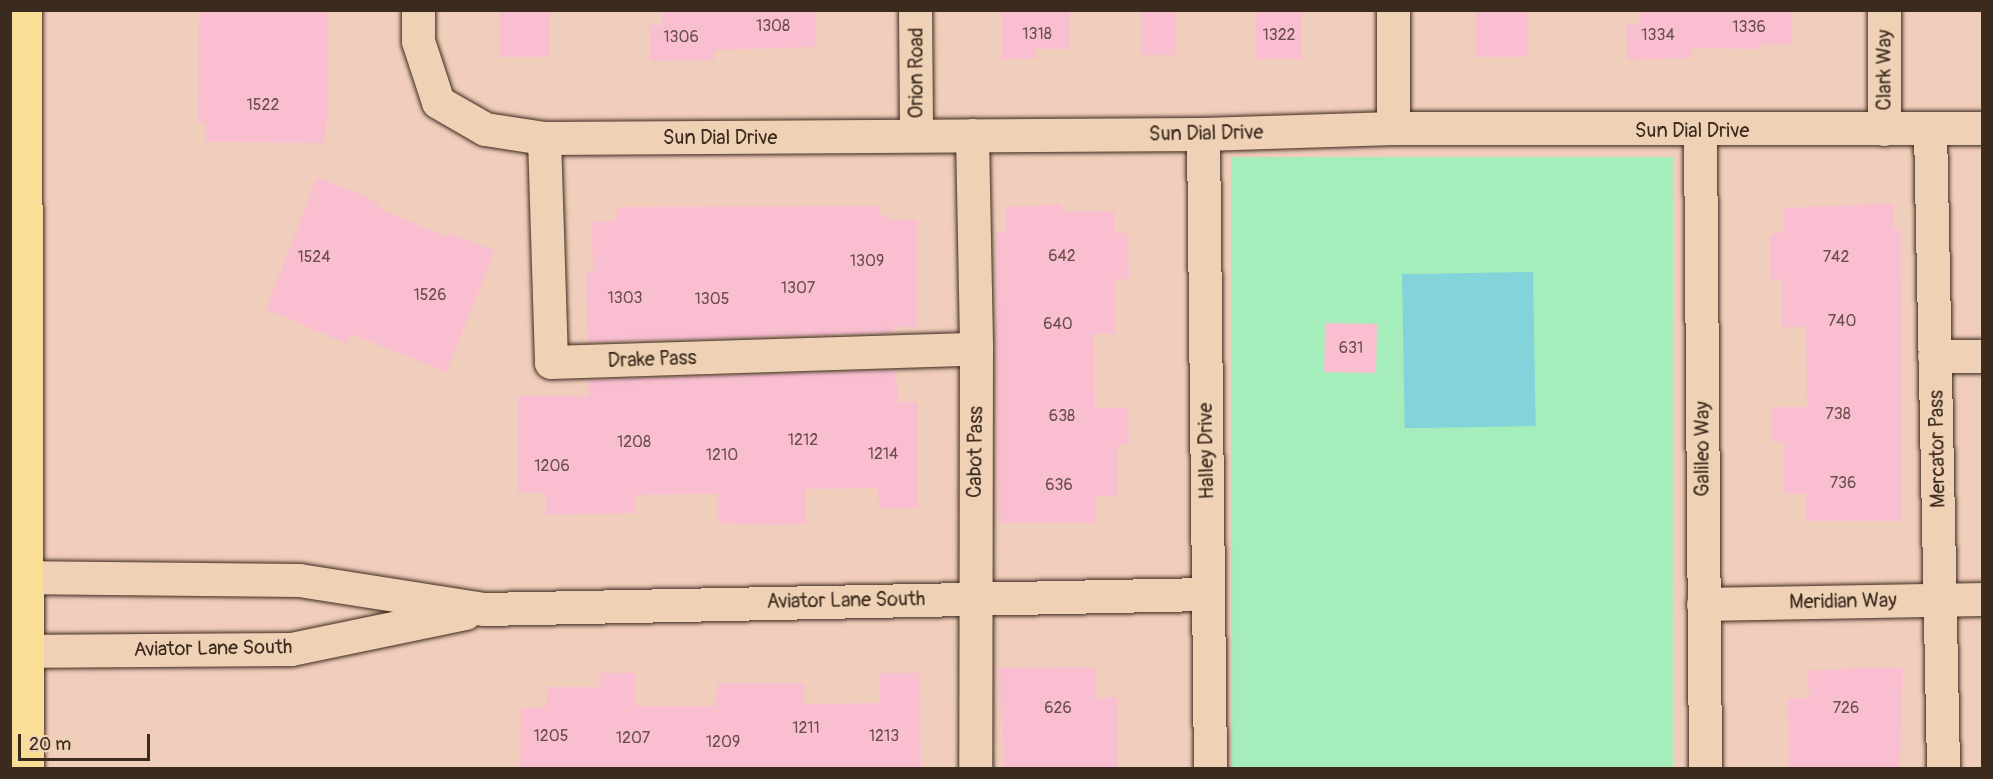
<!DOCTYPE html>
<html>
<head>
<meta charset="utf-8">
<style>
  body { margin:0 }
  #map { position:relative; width:1993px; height:779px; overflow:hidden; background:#f1cebb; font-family:Pangolin,sans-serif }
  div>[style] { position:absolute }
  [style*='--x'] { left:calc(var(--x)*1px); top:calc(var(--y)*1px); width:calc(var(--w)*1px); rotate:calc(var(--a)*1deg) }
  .green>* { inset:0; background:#a5edbb; transform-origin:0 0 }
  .water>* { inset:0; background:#83d4da; transform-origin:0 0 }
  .building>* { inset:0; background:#f9bfd1; transform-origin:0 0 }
  .roads { filter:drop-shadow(0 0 2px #3b2a1e) drop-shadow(0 0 2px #3b2a1e) }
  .minor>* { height:33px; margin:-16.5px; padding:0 16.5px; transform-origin:16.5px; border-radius:16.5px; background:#efd2b5 }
  .major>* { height:33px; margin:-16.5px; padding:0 16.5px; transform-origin:16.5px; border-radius:16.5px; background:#f9df96 }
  span { translate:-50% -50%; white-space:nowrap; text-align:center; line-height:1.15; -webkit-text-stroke:4.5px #efd2b5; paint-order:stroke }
  .number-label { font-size:16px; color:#6a4f4b }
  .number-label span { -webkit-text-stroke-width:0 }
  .street-label { font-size:20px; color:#3b2a1e }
  .frame { position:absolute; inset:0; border:12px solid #3b2a1e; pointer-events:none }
  .scale { position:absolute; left:18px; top:734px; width:132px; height:27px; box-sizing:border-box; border:3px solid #3b2a1e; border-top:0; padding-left:8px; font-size:18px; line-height:21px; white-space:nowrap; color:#3b2a1e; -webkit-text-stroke:4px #efd2b5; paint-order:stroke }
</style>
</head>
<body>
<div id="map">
  <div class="green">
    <div style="left:1231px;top:157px;width:442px;height:611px"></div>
  </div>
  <div class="water">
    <div style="left:1533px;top:272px;width:154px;height:131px;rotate:89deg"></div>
  </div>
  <div class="building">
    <div style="clip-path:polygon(199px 10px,328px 10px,328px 114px,324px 143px,205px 142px,205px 122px,198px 123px)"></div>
    <div style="left:500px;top:10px;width:50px;height:47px"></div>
    <div style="clip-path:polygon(662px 10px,816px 10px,816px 47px,714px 50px,715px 60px,650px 61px,649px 25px,662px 25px)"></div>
    <div style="clip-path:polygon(1001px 10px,1069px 10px,1070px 49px,1036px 49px,1036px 59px,1002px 59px)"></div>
    <div style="left:1141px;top:10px;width:35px;height:45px"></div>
    <div style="left:1256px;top:10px;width:46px;height:49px"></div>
    <div style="left:1476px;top:10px;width:51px;height:47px"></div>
    <div style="clip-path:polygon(1639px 10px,1792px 10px,1792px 45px,1762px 44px,1762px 49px,1692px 48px,1692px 58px,1627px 60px,1626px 24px,1639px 24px)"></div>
    <div style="clip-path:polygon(317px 177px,360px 194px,379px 204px,378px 208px,448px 237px,450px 233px,495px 251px,446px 372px,351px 334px,347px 344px,266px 309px)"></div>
    <div style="clip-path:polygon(1893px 203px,1894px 230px,1901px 230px,1902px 521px,1806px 521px,1806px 494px,1784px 494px,1783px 442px,1771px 442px,1771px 407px,1807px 407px,1806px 327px,1782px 327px,1782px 279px,1770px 279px,1770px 235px,1784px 232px,1784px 208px)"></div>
    <div style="clip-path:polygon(1061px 204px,1061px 211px,1114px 211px,1115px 233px,1128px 233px,1129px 279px,1115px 279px,1115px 334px,1094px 334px,1095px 408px,1128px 408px,1129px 444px,1118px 444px,1118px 496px,1096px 496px,1096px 523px,999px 523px,995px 232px,1006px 231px,1006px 207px)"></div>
    <div style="clip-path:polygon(879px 206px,880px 215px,889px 215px,889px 220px,917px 220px,917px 327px,894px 327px,894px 333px,587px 342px,586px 272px,593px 272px,592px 221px,615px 221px,618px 207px)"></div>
    <div style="left:1325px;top:323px;width:52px;height:49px;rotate:1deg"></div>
    <div style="clip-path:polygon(895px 370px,899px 402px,918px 402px,918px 508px,880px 508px,877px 488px,806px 489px,806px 524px,771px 525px,717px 523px,717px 494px,635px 495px,635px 513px,546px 515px,546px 493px,518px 493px,518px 396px,589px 396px,588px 380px)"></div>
    <div style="clip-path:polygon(1083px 667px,1096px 669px,1096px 698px,1117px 697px,1118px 768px,1004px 768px,998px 668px)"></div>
    <div style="clip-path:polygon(1855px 668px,1903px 668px,1900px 768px,1789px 768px,1788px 699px,1809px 697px,1808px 671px)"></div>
    <div style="clip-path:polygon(599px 673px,635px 673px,635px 706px,716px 706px,717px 683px,804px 683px,804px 704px,879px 703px,879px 673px,920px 673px,921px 768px,520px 768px,521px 708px,546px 708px,548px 687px,599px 687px)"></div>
  </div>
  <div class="roads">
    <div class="minor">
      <div style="--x:418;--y:10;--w:31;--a:90"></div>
      <div style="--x:418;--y:41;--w:64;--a:71.8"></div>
      <div style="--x:438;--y:102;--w:54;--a:29.9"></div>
      <div style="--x:485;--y:129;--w:60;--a:8.7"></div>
      <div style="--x:544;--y:138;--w:659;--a:-0.35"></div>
      <div style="--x:1203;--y:134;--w:190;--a:-1.8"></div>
      <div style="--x:1393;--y:128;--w:589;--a:0"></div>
      <div style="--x:915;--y:10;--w:125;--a:89.5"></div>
      <div style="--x:1884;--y:10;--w:119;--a:90"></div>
      <div style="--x:1393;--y:128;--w:118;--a:-90"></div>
      <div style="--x:1930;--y:129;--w:639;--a:88.83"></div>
      <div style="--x:1700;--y:130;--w:638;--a:89.55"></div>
      <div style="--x:1203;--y:134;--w:634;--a:89.37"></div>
      <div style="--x:972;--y:135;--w:214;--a:88.9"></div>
      <div style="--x:976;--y:349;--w:419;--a:90.1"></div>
      <div style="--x:544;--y:138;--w:224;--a:88.2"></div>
      <div style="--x:551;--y:362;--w:425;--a:-1.8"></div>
      <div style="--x:1934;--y:356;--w:48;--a:0"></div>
      <div style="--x:10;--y:577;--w:289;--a:0.6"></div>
      <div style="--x:299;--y:580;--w:187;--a:8.9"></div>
      <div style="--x:484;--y:609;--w:724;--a:-1.19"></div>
      <div style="--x:1703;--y:604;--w:279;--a:-1"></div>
      <div style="--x:10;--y:651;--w:281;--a:-0.4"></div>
      <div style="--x:291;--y:649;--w:178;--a:-11.7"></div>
    </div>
    <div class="major">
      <div style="--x:25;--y:10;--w:758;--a:89.85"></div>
    </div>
  </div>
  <div class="number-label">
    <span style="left:773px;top:26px">1308</span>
    <span style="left:1749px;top:27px">1336</span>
    <span style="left:1037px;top:34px">1318</span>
    <span style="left:1279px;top:35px">1322</span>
    <span style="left:1658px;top:35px">1334</span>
    <span style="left:681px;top:37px">1306</span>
    <span style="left:263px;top:105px">1522</span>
    <span style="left:1062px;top:256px">642</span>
    <span style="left:314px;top:257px">1524</span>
    <span style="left:1836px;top:257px">742</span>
    <span style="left:867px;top:261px">1309</span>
    <span style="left:798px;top:288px">1307</span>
    <span style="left:430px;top:295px">1526</span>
    <span style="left:625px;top:298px">1303</span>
    <span style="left:712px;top:299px">1305</span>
    <span style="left:1842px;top:321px">740</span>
    <span style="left:1058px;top:324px">640</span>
    <span style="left:1351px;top:348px">631</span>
    <span style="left:1838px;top:414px">738</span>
    <span style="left:1062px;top:416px">638</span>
    <span style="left:803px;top:440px">1212</span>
    <span style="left:634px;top:442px">1208</span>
    <span style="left:883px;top:454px">1214</span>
    <span style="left:722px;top:455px">1210</span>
    <span style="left:552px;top:466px">1206</span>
    <span style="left:1843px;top:483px">736</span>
    <span style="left:1059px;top:485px">636</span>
    <span style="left:1058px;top:708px">626</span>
    <span style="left:1846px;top:708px">726</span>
    <span style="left:806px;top:728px">1211</span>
    <span style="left:551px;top:736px">1205</span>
    <span style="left:884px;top:736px">1213</span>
    <span style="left:633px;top:738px">1207</span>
    <span style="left:723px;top:742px">1209</span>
  </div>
  <div class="street-label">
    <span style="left:1884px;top:70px;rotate:-90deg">Clark Way</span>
    <span style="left:916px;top:73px;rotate:-90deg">Orion Road</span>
    <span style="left:1692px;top:130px">Sun Dial Drive</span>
    <span style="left:1206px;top:133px;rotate:-1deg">Sun Dial Drive</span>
    <span style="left:720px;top:137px">Sun Dial Drive</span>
    <span style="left:652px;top:359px;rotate:-2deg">Drake Pass</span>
    <span style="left:1702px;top:449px;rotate:-90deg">Galileo Way</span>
    <span style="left:1937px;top:449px;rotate:-91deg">Mercator Pass</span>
    <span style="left:1206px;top:451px;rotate:-91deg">Halley Drive</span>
    <span style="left:975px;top:452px;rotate:-89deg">Cabot Pass</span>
    <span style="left:846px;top:600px;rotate:-1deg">Aviator Lane South</span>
    <span style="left:1843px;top:601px;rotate:-1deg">Meridian Way</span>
    <span style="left:213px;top:648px;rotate:-1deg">Aviator Lane South</span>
  </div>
  <div class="frame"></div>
  <div class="scale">20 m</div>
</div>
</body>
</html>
